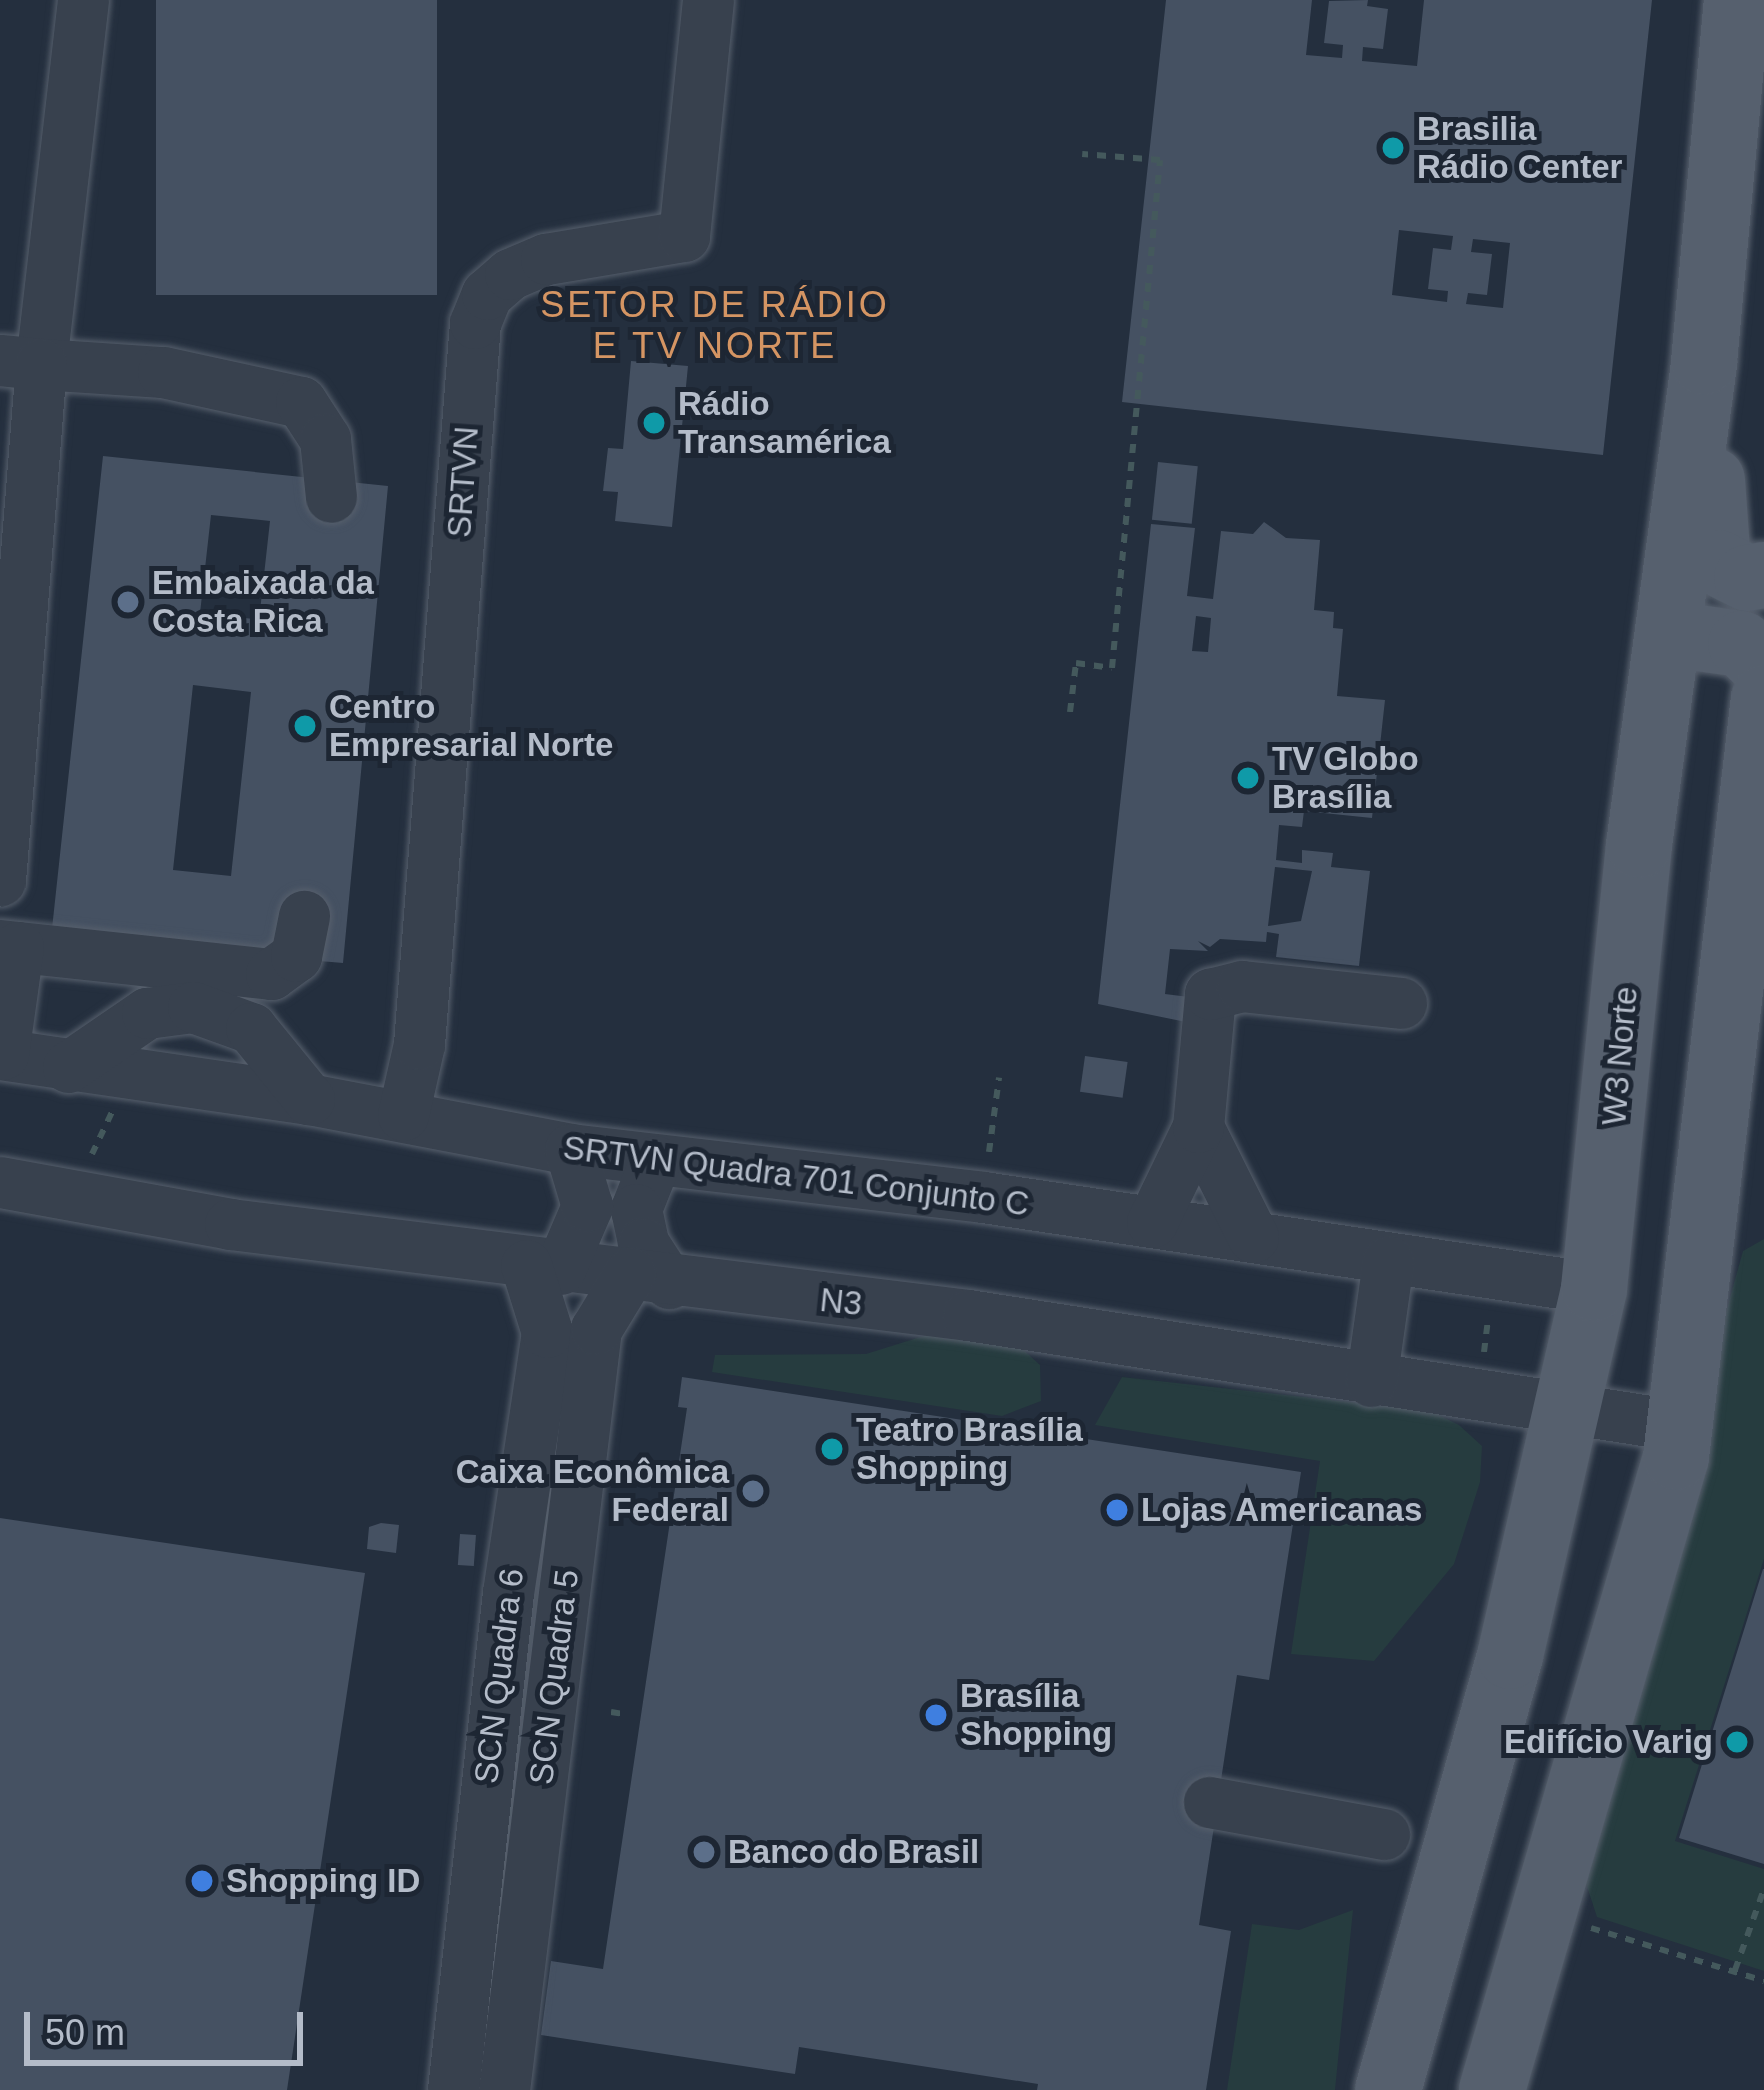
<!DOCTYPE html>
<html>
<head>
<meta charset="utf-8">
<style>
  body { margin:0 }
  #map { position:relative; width:1764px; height:2090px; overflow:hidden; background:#242f3e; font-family:Arial,sans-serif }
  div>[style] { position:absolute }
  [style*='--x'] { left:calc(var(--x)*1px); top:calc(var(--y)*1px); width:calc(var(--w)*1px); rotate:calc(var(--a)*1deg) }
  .green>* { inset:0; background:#263c3f }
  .building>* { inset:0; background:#455162; transform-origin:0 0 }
  .path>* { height:6px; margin-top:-3px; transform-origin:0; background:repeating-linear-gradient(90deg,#44595c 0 9px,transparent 0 18px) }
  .roads { filter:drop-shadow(0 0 3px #565f6c) drop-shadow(0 0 3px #565f6c) }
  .minor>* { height:51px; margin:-25.5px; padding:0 25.5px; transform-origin:25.5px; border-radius:25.5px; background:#38414e }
  .major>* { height:66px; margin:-33px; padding:0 33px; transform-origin:33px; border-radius:33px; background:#56606e }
  .dots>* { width:33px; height:33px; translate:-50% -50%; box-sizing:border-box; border:6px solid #1d2633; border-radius:50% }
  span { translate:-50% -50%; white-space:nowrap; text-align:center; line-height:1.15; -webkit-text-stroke:10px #1d2633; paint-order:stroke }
  .poi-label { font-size:33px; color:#b4bcc9; font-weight:700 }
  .left { translate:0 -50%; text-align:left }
  .right { translate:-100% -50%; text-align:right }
  .street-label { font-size:33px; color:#b4bcc9 }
  .neighbourhood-label { font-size:36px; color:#d59563; letter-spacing:3px }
  .scale { position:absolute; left:24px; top:2012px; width:279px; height:54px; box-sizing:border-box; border:6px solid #b4bcc9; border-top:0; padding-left:15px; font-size:36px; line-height:42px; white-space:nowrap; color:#b4bcc9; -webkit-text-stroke:9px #1d2633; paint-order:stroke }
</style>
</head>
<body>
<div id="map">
  <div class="green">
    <div style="clip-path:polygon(1764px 1239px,1764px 1559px,1675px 1841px,1764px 1869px,1764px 1971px,1597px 1917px,1576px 1853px,1743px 1251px)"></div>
    <div style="clip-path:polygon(930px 1334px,1017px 1344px,1040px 1365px,1041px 1401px,1002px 1416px,712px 1372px,715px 1355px,866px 1354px)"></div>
    <div style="clip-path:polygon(1122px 1377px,1430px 1411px,1459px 1425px,1482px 1446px,1480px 1482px,1454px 1564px,1374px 1661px,1291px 1654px,1320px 1461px,1095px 1425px)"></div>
    <div style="clip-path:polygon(1353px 1910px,1335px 2090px,1227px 2090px,1252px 1924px,1299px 1930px)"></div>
  </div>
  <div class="building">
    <div style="left:156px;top:0;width:281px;height:295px"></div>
    <div style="clip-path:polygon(evenodd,1166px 0,1312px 0,1306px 55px,1342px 58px,1343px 45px,1324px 43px,1329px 1px,1368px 0,1367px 6px,1388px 9px,1383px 49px,1363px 47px,1362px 61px,1417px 66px,1424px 0,1652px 0,1603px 455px,1122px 402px,1166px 0,1399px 230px,1453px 236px,1451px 250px,1433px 248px,1428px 289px,1448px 291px,1447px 302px,1392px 295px,1399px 230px,1166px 0,1473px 239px,1510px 243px,1503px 308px,1466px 304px,1468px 293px,1487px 295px,1492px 254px,1471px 252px,1473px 239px)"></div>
    <div style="clip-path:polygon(631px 361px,688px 366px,672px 527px,615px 521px,618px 492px,603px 491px,608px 448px,623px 449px)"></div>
    <div style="clip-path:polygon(evenodd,103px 456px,388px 486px,343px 963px,51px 938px,103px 456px,211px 515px,270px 521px,257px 638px,254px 619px,207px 614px,206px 632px,198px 631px,211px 515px,103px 456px,193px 685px,251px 692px,231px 876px,173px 870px,193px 685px)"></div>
    <div style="left:1158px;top:462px;width:40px;height:58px;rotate:6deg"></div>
    <div style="clip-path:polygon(evenodd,1264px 522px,1286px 538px,1320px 540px,1314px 610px,1334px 612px,1333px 628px,1343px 629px,1337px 696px,1385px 700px,1372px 818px,1304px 811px,1302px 827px,1279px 825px,1276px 860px,1302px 863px,1302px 850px,1333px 853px,1331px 867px,1370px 871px,1359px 966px,1276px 957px,1279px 934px,1267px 932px,1266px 942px,1220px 939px,1210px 947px,1198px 941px,1208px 951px,1170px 949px,1165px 994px,1189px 997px,1186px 1022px,1098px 1004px,1151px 524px,1195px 528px,1187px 596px,1213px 599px,1221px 531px,1253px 534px,1264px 522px,1196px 616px,1211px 618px,1208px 652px,1192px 651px,1196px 616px,1264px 522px,1275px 867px,1312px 871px,1301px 921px,1268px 926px,1275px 867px)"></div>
    <div style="left:1085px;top:1056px;width:43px;height:36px;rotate:8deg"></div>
    <div style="clip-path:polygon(682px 1377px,1301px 1472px,1269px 1680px,1237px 1675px,1199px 1925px,1231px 1931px,1206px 2090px,1037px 2090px,1038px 2084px,799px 2047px,795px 2074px,541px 2035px,551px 1961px,603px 1969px,687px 1408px,678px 1407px)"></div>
    <div style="clip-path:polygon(0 1518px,365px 1573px,287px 2090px,0 2090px)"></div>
    <div style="clip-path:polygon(381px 1523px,399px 1525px,396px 1553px,367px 1549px,369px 1527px)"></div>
    <div style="left:460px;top:1534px;width:16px;height:31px;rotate:4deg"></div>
    <div style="clip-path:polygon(1763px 1569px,1764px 1569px,1764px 1864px,1679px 1838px)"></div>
  </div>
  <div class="path">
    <div style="--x:1070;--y:712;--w:49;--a:-83"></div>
    <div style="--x:1076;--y:663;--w:36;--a:8"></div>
    <div style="--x:1112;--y:668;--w:510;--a:-84.6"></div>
    <div style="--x:1160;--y:160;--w:78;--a:-175.6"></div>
    <div style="--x:989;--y:1152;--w:75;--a:-82.3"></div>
    <div style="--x:92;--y:1154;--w:47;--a:-64.5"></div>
    <div style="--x:1484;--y:1352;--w:34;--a:-83"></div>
    <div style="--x:611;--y:1712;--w:12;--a:9"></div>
    <div style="--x:1591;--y:1928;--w:181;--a:17"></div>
    <div style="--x:1735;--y:1970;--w:86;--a:-70.3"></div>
  </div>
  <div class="roads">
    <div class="minor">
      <div style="--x:83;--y:0;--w:366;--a:96.6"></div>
      <div style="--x:41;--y:364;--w:122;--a:3.8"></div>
      <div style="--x:163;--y:372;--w:141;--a:12.3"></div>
      <div style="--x:301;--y:402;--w:44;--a:57"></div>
      <div style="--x:325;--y:439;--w:58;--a:84.1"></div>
      <div style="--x:0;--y:360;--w:41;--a:5.6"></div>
      <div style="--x:41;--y:364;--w:518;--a:94.54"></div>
      <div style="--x:0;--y:945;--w:273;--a:6.1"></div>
      <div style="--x:271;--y:974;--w:31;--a:-36"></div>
      <div style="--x:296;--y:956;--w:41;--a:-78.7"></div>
      <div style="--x:0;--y:1054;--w:312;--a:8.3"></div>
      <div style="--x:309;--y:1099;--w:266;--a:10.8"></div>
      <div style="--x:570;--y:1149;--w:416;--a:6.6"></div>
      <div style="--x:983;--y:1197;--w:618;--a:8.47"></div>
      <div style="--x:3;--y:1054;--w:108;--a:-82"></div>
      <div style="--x:68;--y:1067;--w:96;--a:-34.4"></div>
      <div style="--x:147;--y:1013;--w:46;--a:-7.4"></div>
      <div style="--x:193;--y:1007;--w:62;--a:19.9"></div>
      <div style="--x:251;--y:1028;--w:92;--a:50.8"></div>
      <div style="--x:403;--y:1115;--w:73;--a:-77.3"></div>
      <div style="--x:419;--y:1044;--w:723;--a:-85.56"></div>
      <div style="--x:475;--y:323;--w:31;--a:-68"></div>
      <div style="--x:487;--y:294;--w:30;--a:-41"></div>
      <div style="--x:510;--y:274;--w:39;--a:-23"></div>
      <div style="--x:546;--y:259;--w:140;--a:-9.5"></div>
      <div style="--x:684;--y:236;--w:237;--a:-84.2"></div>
      <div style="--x:1198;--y:1127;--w:123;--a:63.4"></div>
      <div style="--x:655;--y:1161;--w:52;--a:111.6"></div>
      <div style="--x:636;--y:1209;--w:35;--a:78"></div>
      <div style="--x:643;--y:1243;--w:48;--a:57"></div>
      <div style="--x:0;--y:1182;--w:234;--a:10.3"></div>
      <div style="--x:230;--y:1224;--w:744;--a:7.03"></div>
      <div style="--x:968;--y:1315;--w:723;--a:8.84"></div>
      <div style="--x:1152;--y:1222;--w:106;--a:-64.2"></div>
      <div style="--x:1198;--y:1127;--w:134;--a:-84.8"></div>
      <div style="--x:1210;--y:994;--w:33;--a:-14"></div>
      <div style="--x:1242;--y:986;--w:160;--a:6.1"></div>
      <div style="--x:560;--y:1269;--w:69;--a:-66.8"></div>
      <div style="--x:587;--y:1206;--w:59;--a:-106.6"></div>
      <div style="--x:1371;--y:1381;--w:121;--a:-81.9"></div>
      <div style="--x:1209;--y:1802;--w:178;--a:10.4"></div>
      <div style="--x:453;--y:2090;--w:500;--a:-83.69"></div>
      <div style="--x:508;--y:1593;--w:264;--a:-81.5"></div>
      <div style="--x:547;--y:1332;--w:70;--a:-107.4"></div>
      <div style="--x:504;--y:2090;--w:767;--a:-83.11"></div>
      <div style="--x:596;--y:1329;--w:66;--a:-58.7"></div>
    </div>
    <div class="major">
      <div style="--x:1712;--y:480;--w:83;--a:85.9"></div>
      <div style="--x:1718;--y:563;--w:33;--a:27"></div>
      <div style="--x:1747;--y:578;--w:17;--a:-10"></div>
      <div style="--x:1669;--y:634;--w:73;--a:7.9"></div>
      <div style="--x:1741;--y:644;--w:32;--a:44"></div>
      <div style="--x:1388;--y:2090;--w:451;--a:-74.3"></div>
      <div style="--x:1510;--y:1656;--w:377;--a:-77.1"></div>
      <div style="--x:1594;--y:1288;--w:445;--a:-84.2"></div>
      <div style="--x:1639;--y:845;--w:487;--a:-82.3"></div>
      <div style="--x:1704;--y:362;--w:364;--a:-84.8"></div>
      <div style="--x:1492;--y:2090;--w:659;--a:-73.79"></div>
      <div style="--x:1676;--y:1457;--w:764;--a:-83.39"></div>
    </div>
  </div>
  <div class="dots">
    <div style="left:1393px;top:148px;background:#0f9aa8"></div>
    <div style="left:654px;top:423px;background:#0f9aa8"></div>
    <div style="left:128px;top:602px;background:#5c6f8a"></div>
    <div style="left:305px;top:726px;background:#0f9aa8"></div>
    <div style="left:1248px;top:778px;background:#0f9aa8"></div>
    <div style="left:832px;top:1449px;background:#0f9aa8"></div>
    <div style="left:753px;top:1491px;background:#5c6f8a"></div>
    <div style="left:1117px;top:1510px;background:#3f7fe0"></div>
    <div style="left:936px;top:1715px;background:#3f7fe0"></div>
    <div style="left:1737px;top:1742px;background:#0f9aa8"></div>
    <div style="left:704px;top:1852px;background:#5c6f8a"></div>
    <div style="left:202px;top:1881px;background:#3f7fe0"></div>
  </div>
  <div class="poi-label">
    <span class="left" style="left:1417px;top:148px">Brasilia<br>Rádio Center</span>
    <span class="left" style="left:678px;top:423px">Rádio<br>Transamérica</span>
    <span class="left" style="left:152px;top:602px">Embaixada da<br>Costa Rica</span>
    <span class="left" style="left:329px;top:726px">Centro<br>Empresarial Norte</span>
    <span class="left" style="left:1272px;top:778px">TV Globo<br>Brasília</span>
    <span class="left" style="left:856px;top:1449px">Teatro Brasília<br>Shopping</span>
    <span class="right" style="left:729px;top:1491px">Caixa Econômica<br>Federal</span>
    <span class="left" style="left:1141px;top:1510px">Lojas Americanas</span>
    <span class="left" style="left:960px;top:1715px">Brasília<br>Shopping</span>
    <span class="right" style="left:1713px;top:1742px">Edifício Varig</span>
    <span class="left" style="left:728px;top:1852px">Banco do Brasil</span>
    <span class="left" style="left:226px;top:1881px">Shopping ID</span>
  </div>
  <div class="street-label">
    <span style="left:463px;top:482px;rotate:-86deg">SRTVN</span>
    <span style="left:1620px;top:1056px;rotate:-85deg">W3 Norte</span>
    <span style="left:796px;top:1176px;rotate:7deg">SRTVN Quadra 701 Conjunto C</span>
    <span style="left:841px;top:1302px;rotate:6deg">N3</span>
    <span style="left:499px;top:1676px;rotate:-83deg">SCN Quadra 6</span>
    <span style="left:554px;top:1677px;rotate:-83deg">SCN Quadra 5</span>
  </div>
  <div class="neighbourhood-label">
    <span style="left:715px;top:325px">SETOR DE RÁDIO<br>E TV NORTE</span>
  </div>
  <div class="scale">50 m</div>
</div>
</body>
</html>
